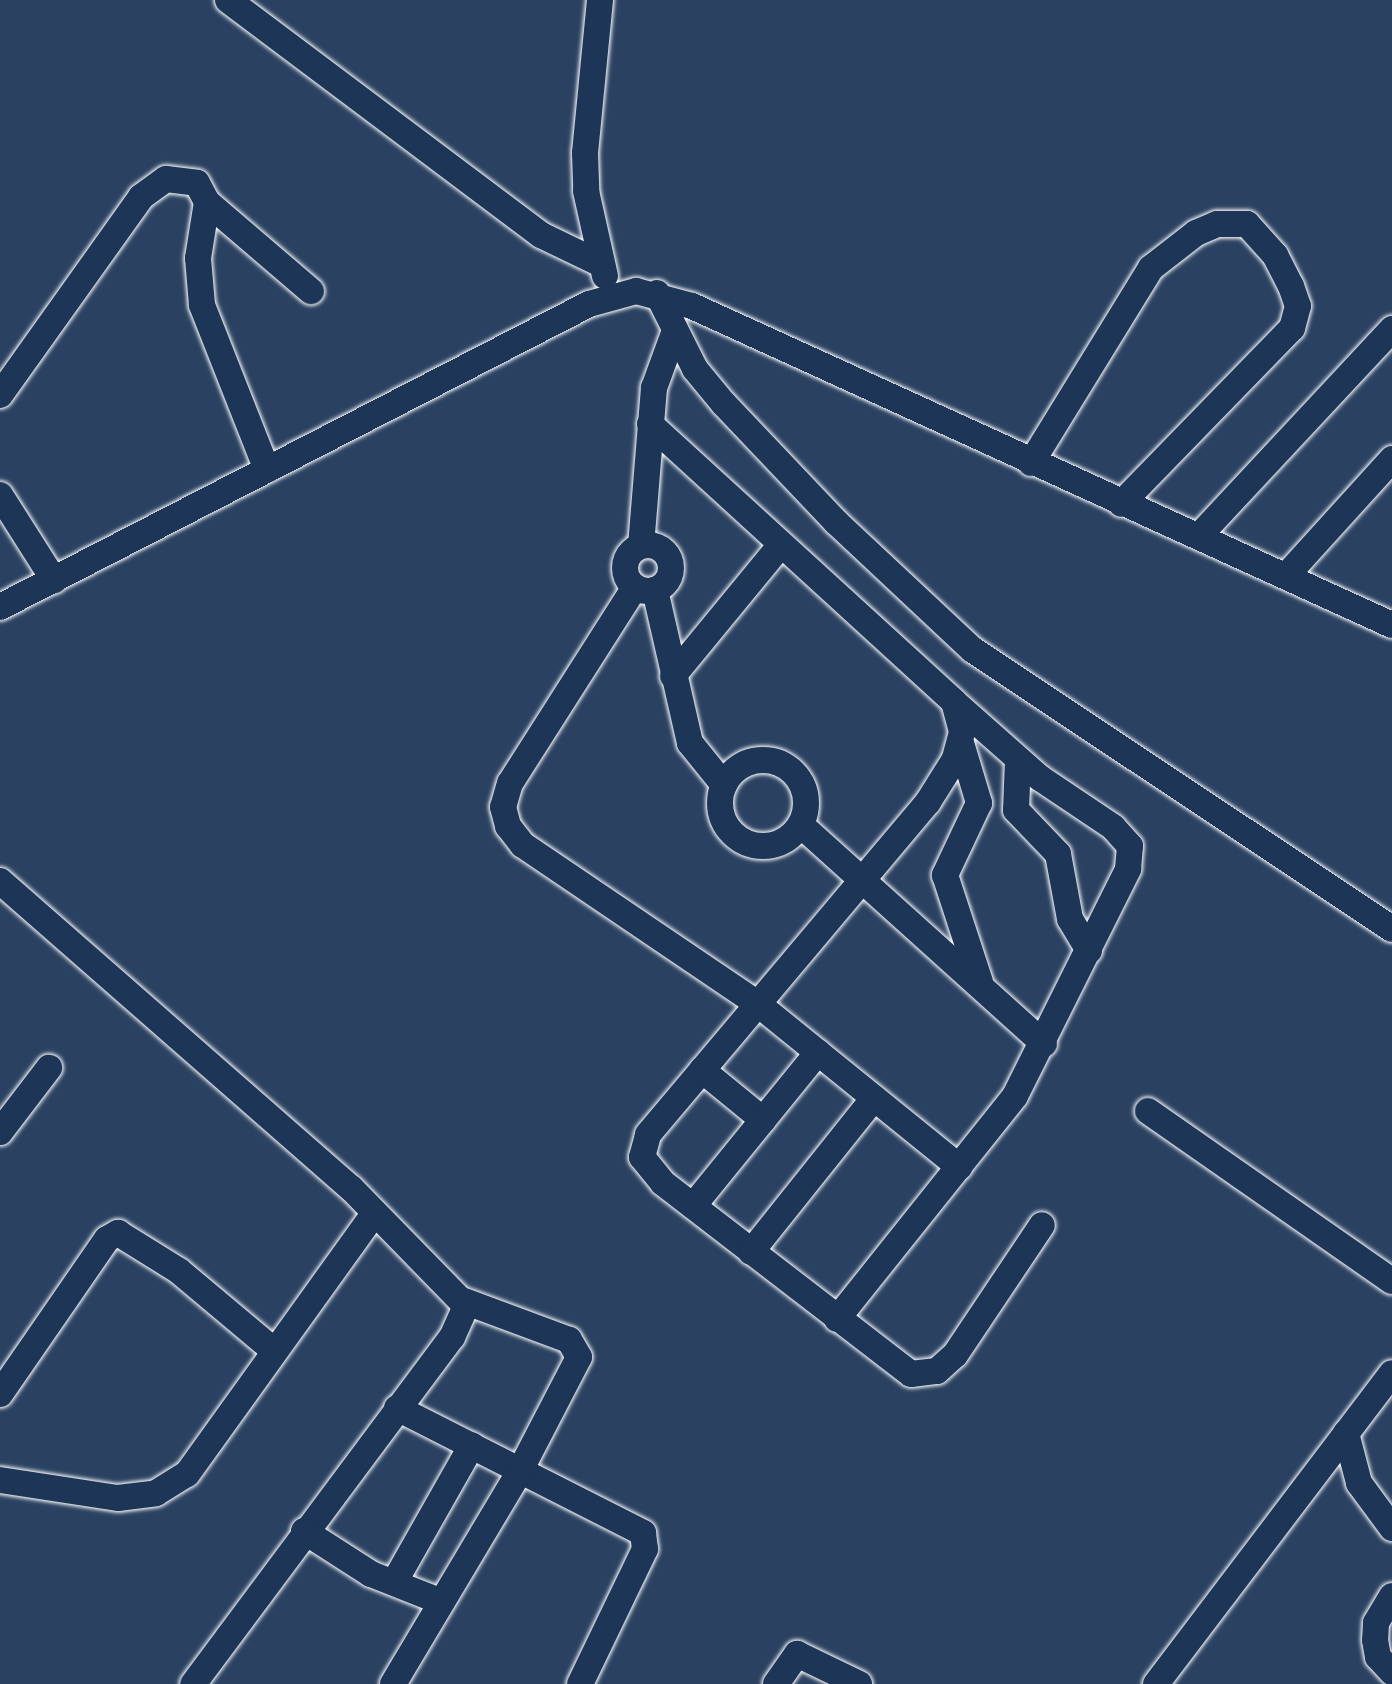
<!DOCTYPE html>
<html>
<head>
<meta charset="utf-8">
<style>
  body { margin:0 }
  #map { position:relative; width:1392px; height:1684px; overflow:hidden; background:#2a4161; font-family:Caveat,sans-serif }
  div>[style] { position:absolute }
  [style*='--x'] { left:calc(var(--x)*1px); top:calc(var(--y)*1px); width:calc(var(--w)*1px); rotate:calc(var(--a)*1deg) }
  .roads { filter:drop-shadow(0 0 2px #fff) drop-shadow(0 0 2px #fff) }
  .minor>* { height:26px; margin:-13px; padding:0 13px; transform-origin:13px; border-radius:13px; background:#1d3557 }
  .minor>.ring { margin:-13px; padding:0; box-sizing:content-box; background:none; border:26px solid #1d3557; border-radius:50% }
  span { translate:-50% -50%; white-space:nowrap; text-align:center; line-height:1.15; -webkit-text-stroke:6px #1d3557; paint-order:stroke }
</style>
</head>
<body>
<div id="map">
  <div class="roads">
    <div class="minor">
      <div style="--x:228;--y:0;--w:391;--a:36.9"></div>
      <div style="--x:541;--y:235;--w:67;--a:25.8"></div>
      <div style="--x:600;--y:0;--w:154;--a:95.6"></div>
      <div style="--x:585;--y:153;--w:38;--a:88"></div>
      <div style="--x:586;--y:191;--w:87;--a:77.4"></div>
      <div style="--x:207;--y:202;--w:137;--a:40.6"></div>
      <div style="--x:657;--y:293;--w:85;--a:63.4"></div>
      <div style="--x:695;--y:369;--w:45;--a:50.4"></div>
      <div style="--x:724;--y:404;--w:163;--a:46.5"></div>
      <div style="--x:836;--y:522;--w:187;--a:43.1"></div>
      <div style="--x:973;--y:650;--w:503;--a:33.66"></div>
      <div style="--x:0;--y:395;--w:243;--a:-54.5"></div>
      <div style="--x:141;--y:197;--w:31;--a:-36"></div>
      <div style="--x:166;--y:179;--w:31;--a:7"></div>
      <div style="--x:197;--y:183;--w:21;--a:62"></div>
      <div style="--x:207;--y:202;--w:57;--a:99.1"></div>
      <div style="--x:198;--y:258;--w:47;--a:85.1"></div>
      <div style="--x:202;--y:305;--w:177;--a:68.5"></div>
      <div style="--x:650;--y:424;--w:412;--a:42.4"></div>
      <div style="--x:954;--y:702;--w:31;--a:75"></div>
      <div style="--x:962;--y:732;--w:28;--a:105"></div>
      <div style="--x:955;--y:759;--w:51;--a:122.1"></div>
      <div style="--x:928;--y:802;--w:435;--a:130.1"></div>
      <div style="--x:648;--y:1135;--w:23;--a:105"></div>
      <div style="--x:642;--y:1157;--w:33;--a:51"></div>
      <div style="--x:663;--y:1183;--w:313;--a:37.6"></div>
      <div style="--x:911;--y:1374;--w:26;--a:-7"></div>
      <div style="--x:937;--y:1371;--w:24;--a:-42"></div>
      <div style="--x:955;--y:1355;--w:156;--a:-56.2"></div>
      <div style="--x:1031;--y:463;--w:229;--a:-58.4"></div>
      <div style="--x:1151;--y:268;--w:57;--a:-37.9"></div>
      <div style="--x:1196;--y:233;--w:23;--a:-23"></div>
      <div style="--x:1217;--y:224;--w:30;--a:0"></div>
      <div style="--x:1247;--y:224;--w:42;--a:47.9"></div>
      <div style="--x:1275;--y:255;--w:35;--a:63"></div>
      <div style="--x:1291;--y:286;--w:21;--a:71"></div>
      <div style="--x:1298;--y:306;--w:23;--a:105"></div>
      <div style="--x:1292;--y:328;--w:245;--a:134.2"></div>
      <div style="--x:0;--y:495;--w:101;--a:57.6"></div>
      <div style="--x:1199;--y:536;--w:283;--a:-47"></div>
      <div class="ring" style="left:625px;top:545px;width:20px;height:20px"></div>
      <div style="--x:641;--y:546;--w:159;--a:-85.3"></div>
      <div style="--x:654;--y:388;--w:59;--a:-70"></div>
      <div style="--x:1286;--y:576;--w:158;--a:-47.8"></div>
      <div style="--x:635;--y:587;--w:232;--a:122.5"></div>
      <div style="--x:510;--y:783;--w:25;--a:106"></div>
      <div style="--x:503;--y:807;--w:20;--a:75"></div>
      <div style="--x:508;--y:826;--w:24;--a:52"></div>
      <div style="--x:523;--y:845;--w:284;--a:34.1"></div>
      <div style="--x:758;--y:1004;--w:259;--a:39"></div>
      <div style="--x:655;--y:590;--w:157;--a:77.1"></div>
      <div style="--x:690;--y:743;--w:54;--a:51"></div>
      <div style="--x:0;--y:607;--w:662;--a:-27.22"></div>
      <div style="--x:589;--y:304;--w:49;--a:-15.5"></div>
      <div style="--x:636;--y:291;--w:58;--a:15"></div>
      <div style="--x:692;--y:306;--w:769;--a:24.5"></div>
      <div style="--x:673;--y:676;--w:166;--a:-50.6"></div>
      <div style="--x:961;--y:743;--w:63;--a:73.3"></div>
      <div style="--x:979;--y:803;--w:80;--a:115.3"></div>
      <div style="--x:945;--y:875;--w:113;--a:71.9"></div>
      <div style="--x:1018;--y:759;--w:51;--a:92.2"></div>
      <div style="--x:1016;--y:810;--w:61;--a:46.3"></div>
      <div style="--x:1058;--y:854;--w:66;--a:79.5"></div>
      <div style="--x:1070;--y:919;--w:37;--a:59"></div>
      <div class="ring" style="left:720px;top:760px;width:60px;height:60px"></div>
      <div style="--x:801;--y:825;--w:327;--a:42"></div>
      <div style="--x:0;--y:881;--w:466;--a:41.2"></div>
      <div style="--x:351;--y:1188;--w:165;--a:45.7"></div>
      <div style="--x:466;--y:1306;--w:34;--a:114"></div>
      <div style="--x:452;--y:1337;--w:433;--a:126.7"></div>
      <div style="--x:702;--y:1070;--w:79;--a:39.3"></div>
      <div style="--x:1148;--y:1111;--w:297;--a:34.9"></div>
      <div style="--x:0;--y:1132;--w:81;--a:-52.6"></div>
      <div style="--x:693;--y:1206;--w:198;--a:-50.9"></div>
      <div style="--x:751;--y:1252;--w:197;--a:-51.4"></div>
      <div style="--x:837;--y:1319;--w:285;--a:-51.4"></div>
      <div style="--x:1015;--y:1096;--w:254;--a:-63.5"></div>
      <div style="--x:1128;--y:869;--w:23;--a:-85"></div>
      <div style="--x:1130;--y:846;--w:25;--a:-132"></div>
      <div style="--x:1113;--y:827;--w:88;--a:-146.1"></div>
      <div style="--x:1040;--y:778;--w:115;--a:-138.5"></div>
      <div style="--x:0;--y:1394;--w:188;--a:-55.4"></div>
      <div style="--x:107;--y:1239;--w:13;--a:-29"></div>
      <div style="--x:118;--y:1233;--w:72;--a:31.9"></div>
      <div style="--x:179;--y:1271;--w:123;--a:40"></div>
      <div style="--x:397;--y:1408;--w:276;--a:26.9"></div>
      <div style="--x:643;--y:1533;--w:16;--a:83"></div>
      <div style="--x:645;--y:1549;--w:150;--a:115.7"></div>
      <div style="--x:1346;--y:1433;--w:52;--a:75.4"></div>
      <div style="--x:1359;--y:1483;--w:56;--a:53.7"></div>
      <div style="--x:0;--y:1480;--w:119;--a:8.7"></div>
      <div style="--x:118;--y:1498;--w:38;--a:-7"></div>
      <div style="--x:156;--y:1493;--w:36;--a:-32"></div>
      <div style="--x:187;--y:1474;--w:320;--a:-54.3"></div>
      <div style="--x:304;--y:1531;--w:80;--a:32.7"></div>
      <div style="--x:371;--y:1574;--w:76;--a:21.5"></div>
      <div style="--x:395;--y:1581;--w:156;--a:-60.5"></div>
      <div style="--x:1392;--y:1596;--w:31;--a:121"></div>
      <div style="--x:1376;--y:1623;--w:17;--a:93"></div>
      <div style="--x:1375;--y:1640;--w:17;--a:80"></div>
      <div style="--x:1378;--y:1657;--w:21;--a:47"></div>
      <div style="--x:393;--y:1684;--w:250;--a:-59.2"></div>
      <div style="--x:521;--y:1469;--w:126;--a:-62.6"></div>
      <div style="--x:579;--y:1357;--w:20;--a:-120"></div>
      <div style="--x:569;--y:1340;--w:112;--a:-159.6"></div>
      <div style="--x:776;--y:1684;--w:37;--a:-55"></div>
      <div style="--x:797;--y:1654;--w:69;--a:25.8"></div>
      <div style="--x:1156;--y:1684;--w:390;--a:-52.8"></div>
    </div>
  </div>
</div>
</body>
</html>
